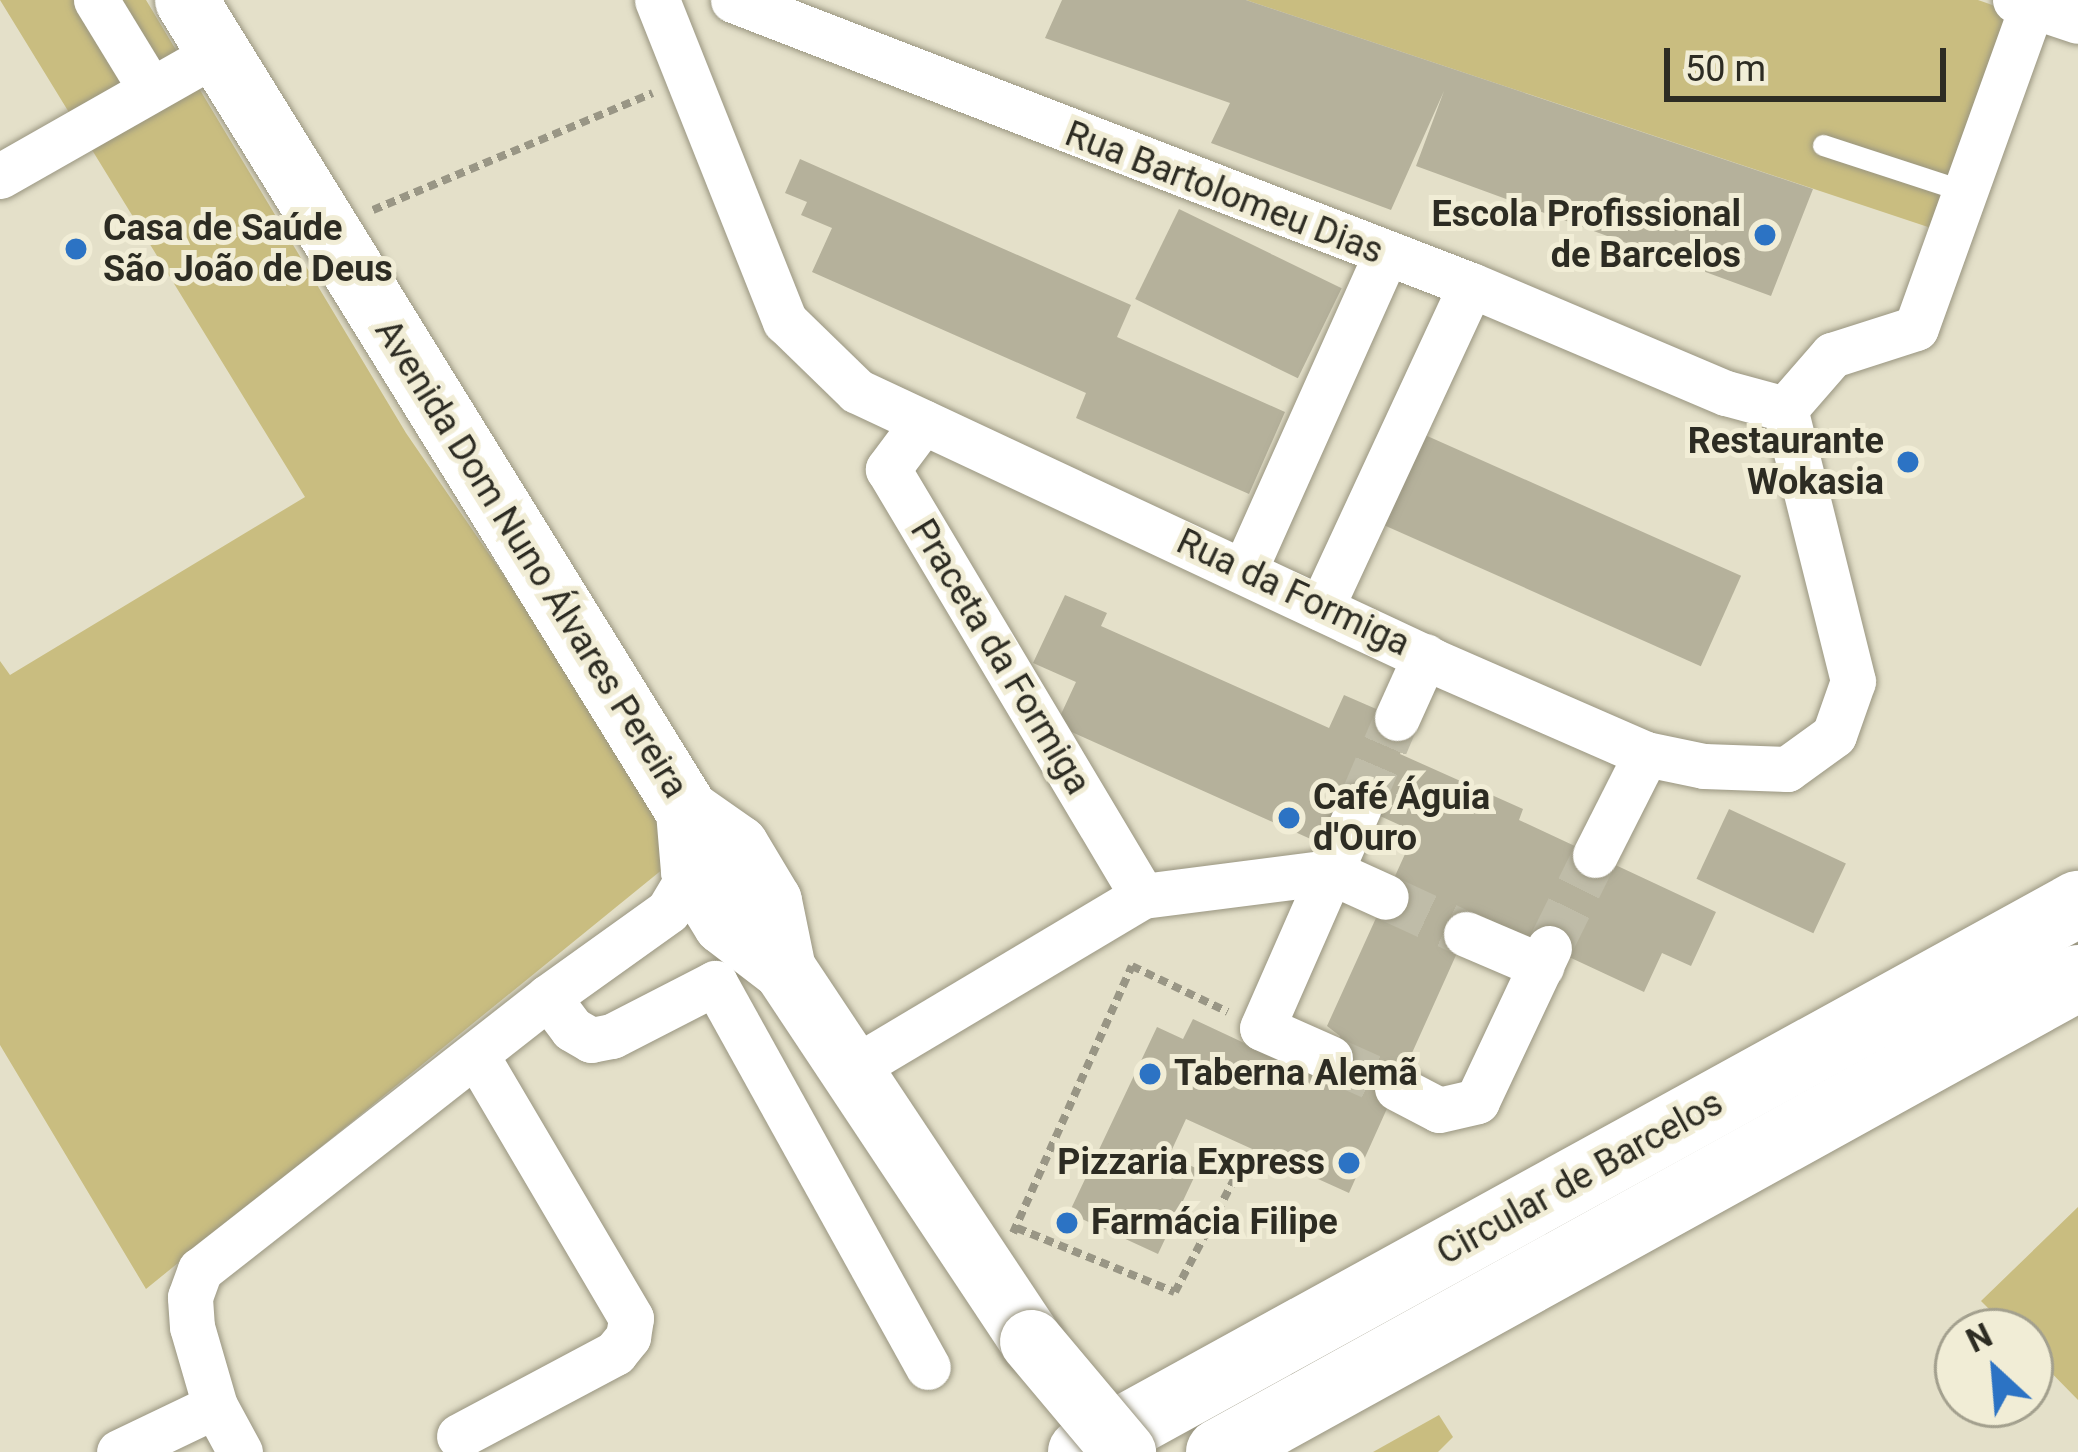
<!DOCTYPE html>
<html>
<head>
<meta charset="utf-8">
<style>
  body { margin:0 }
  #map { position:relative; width:2078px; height:1452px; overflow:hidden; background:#e4e0c9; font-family:Roboto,sans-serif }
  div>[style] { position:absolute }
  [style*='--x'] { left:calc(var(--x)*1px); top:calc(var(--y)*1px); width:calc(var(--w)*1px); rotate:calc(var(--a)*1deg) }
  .green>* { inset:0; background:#c9bd80 }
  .building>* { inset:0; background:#b5b19b; transform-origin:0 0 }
  .street-tunnel>* { height:45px; margin-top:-22.5px; transform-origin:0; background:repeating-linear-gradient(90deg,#bfbca8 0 45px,transparent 0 67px) }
  .path>* { height:8px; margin-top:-4px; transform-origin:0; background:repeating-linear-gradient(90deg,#999685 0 9px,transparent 0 15px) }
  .roads { filter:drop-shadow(0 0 3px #999580) drop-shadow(0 0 3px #999580) }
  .lane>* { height:21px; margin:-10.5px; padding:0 10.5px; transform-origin:10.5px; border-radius:10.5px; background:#fff }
  .street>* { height:45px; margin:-22.5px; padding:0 22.5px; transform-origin:22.5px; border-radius:22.5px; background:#fff }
  .secondary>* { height:63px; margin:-31.5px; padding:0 31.5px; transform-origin:31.5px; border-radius:31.5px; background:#fff }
  .primary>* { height:66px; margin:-33px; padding:0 33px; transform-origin:33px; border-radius:33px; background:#fff }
  .bridges { filter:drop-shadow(0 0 3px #999580) drop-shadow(0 0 3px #999580) }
  .secondary-bridge>* { height:63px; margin:-31.5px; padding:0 31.5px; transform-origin:31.5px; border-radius:31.5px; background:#fff }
  .dots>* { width:33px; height:33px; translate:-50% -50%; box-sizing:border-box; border:6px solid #f1edd6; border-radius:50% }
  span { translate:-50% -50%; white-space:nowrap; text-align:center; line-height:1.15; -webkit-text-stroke:10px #f1edd6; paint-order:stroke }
  .street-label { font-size:36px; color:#2d2c23 }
  .poi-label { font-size:36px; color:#2d2c23; font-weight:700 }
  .right { translate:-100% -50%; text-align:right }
  .left { translate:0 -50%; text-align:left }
  .north { position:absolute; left:1934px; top:1308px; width:120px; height:120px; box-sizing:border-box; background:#f1edd6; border:3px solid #a3a08e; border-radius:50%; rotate:334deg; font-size:33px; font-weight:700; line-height:48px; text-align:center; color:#2d2c23 }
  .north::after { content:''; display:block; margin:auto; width:42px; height:54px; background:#2c73c4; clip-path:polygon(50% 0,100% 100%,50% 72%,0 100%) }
  .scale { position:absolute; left:1664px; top:48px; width:282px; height:54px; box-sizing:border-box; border:6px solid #2d2c23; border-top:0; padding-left:15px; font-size:36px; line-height:42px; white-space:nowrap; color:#2d2c23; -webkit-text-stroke:9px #f1edd6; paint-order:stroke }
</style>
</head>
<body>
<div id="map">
  <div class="green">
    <div style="clip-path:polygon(0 0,146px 0,406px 433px,690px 847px,146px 1289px,0 1045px,0 661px,10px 675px,305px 497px)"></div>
    <div style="clip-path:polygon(1246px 0,1978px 0,2021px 15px,1949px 234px)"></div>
    <div style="clip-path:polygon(2078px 1207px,2078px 1400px,2030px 1351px,2030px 1332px,2012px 1332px,1981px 1301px)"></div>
    <div style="clip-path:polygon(1439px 1415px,1453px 1437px,1438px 1452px,1373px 1452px)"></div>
  </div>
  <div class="building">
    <div style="clip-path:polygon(1062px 0,1246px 0,1813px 189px,1771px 296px,1416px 166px,1444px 91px,1391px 210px,1211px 143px,1230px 103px,1045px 38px)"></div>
    <div style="clip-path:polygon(800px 159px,1131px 305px,1117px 337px,1285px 412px,1249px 494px,1076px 418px,1086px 393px,812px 272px,832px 228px,801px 215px,807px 202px,785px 193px)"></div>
    <div style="left:1179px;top:209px;width:181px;height:100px;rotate:26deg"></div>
    <div style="left:1425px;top:435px;width:346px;height:99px;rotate:24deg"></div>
    <div style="clip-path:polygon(1065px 595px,1107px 613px,1101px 626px,1329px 728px,1344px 695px,1413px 725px,1400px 754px,1523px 809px,1519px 820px,1716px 912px,1691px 966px,1662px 953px,1644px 992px,1475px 913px,1349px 1193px,1186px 1119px,1169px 1156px,1198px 1169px,1158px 1254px,1069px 1213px,1157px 1027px,1183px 1039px,1193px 1019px,1321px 1079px,1340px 1036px,1327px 1026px,1415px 832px,1345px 800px,1324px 845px,1056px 725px,1076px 682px,1033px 663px)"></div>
    <div style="left:1729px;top:809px;width:129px;height:77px;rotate:25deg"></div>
  </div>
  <div class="street-tunnel">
    <div style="--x:1359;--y:807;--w:97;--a:-66.9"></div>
    <div style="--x:1386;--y:897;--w:88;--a:24.8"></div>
    <div style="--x:1549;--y:948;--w:104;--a:-63.7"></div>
    <div style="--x:1330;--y:1058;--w:73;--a:24.1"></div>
  </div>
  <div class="path">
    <div style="--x:373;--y:210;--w:303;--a:-22.7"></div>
    <div style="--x:1017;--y:1228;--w:170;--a:22.1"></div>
    <div style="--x:1175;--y:1292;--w:161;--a:-62.3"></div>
    <div style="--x:1013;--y:1233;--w:292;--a:-66"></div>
    <div style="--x:1132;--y:966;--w:106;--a:25.6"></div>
  </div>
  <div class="roads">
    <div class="lane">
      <div style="--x:1823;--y:145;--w:148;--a:18.1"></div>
    </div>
    <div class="street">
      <div style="--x:96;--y:0;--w:105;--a:58.6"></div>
      <div style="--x:657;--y:0;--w:346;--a:68.3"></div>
      <div style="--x:785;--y:321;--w:100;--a:44.2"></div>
      <div style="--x:857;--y:391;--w:636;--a:25.11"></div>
      <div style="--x:1433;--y:661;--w:232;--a:23.6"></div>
      <div style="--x:1646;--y:754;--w:59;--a:11.7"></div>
      <div style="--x:1704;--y:766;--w:83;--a:2.1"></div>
      <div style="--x:1787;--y:769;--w:58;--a:-35.9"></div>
      <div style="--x:1834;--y:735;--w:57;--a:-70.6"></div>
      <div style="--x:1853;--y:681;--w:280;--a:-104"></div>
      <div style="--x:733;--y:0;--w:791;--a:21.12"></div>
      <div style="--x:1471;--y:285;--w:277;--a:23"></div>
      <div style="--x:1726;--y:393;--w:61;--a:15.2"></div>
      <div style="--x:2015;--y:0;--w:66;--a:18.4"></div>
      <div style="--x:0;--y:176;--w:251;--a:-29.6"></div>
      <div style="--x:1785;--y:409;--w:72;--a:-49"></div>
      <div style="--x:1832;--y:355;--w:88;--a:-17.8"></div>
      <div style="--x:1916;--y:328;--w:342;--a:-70.2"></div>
      <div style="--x:923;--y:422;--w:59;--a:126.7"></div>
      <div style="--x:888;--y:469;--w:497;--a:59.2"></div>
      <div style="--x:1245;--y:569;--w:343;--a:-65.9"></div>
      <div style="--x:1321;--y:608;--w:356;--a:-65.1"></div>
      <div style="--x:1397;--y:718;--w:68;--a:-65.7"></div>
      <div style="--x:1595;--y:855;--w:113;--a:-63.2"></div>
      <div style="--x:1466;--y:934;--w:82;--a:23.1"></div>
      <div style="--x:548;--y:997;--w:40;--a:53"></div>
      <div style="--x:572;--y:1029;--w:22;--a:30"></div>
      <div style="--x:591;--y:1040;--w:21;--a:-11"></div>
      <div style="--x:612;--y:1036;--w:116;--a:-27.2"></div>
      <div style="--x:715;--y:983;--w:439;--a:61"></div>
      <div style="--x:1330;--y:1058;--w:74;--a:-156.2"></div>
      <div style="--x:1262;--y:1028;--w:241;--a:-66.3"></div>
      <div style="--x:849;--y:1071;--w:342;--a:-30.8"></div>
      <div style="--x:1143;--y:896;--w:190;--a:-7.3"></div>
      <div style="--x:1331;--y:872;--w:60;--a:24.4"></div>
      <div style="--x:1397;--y:1088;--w:47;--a:27.6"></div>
      <div style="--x:1439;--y:1110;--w:39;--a:-13"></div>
      <div style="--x:1477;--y:1101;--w:169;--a:-64.8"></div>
      <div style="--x:459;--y:1436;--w:177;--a:-28"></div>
      <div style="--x:615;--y:1353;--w:21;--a:-51"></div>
      <div style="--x:628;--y:1337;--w:19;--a:-81"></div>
      <div style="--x:631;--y:1318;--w:305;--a:-120.5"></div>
      <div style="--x:119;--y:1452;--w:106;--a:-25.6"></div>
      <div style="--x:240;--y:1452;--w:52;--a:-118.5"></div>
      <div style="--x:215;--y:1406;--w:82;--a:-106.2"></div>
      <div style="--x:192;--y:1327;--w:30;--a:-94"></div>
      <div style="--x:190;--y:1297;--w:29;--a:-70"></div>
      <div style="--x:200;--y:1270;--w:442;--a:-38.1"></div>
      <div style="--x:548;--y:997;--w:148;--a:-35.6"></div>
      <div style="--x:668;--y:911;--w:47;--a:-59"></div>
    </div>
    <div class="secondary">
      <div style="--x:186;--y:0;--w:953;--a:58.29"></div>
      <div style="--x:687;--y:811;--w:61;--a:35"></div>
      <div style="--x:737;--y:846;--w:64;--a:59"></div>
      <div style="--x:770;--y:901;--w:69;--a:78.4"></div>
      <div style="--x:687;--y:811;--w:60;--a:85.2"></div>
      <div style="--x:692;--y:871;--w:61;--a:58.4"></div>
      <div style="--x:724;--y:923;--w:76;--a:37.5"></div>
      <div style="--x:784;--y:969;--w:447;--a:56.4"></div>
    </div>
    <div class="primary">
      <div style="--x:1081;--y:1452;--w:1138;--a:-28.8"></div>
      <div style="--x:1219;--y:1452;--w:981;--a:-28.89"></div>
    </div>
  </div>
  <div class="bridges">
    <div class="secondary-bridge">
      <div style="--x:1031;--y:1341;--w:145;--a:50"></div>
    </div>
  </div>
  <div class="dots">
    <div style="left:1765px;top:235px;background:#2c73c4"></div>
    <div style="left:76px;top:249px;background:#2c73c4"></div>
    <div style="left:1908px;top:462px;background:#2c73c4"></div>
    <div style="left:1289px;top:818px;background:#2c73c4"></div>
    <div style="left:1150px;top:1074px;background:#2c73c4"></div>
    <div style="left:1349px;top:1163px;background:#2c73c4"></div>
    <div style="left:1067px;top:1223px;background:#2c73c4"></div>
  </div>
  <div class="street-label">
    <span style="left:1224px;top:193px;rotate:21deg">Rua Bartolomeu Dias</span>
    <span style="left:531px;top:559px;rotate:58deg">Avenida Dom Nuno Álvares Pereira</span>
    <span style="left:1293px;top:593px;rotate:25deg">Rua da Formiga</span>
    <span style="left:1000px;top:657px;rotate:59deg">Praceta da Formiga</span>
    <span style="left:1580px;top:1178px;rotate:-29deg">Circular de Barcelos</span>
  </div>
  <div class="poi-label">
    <span class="right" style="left:1741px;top:235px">Escola Profissional<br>de Barcelos</span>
    <span class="left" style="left:103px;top:249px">Casa de Saúde<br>São João de Deus</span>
    <span class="right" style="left:1884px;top:462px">Restaurante<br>Wokasia</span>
    <span class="left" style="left:1313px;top:818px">Café Águia<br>d'Ouro</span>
    <span class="left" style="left:1174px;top:1074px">Taberna Alemã</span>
    <span class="right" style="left:1325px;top:1163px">Pizzaria Express</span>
    <span class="left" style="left:1091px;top:1223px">Farmácia Filipe</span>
  </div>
  <div class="north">N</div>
  <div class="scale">50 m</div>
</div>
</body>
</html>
